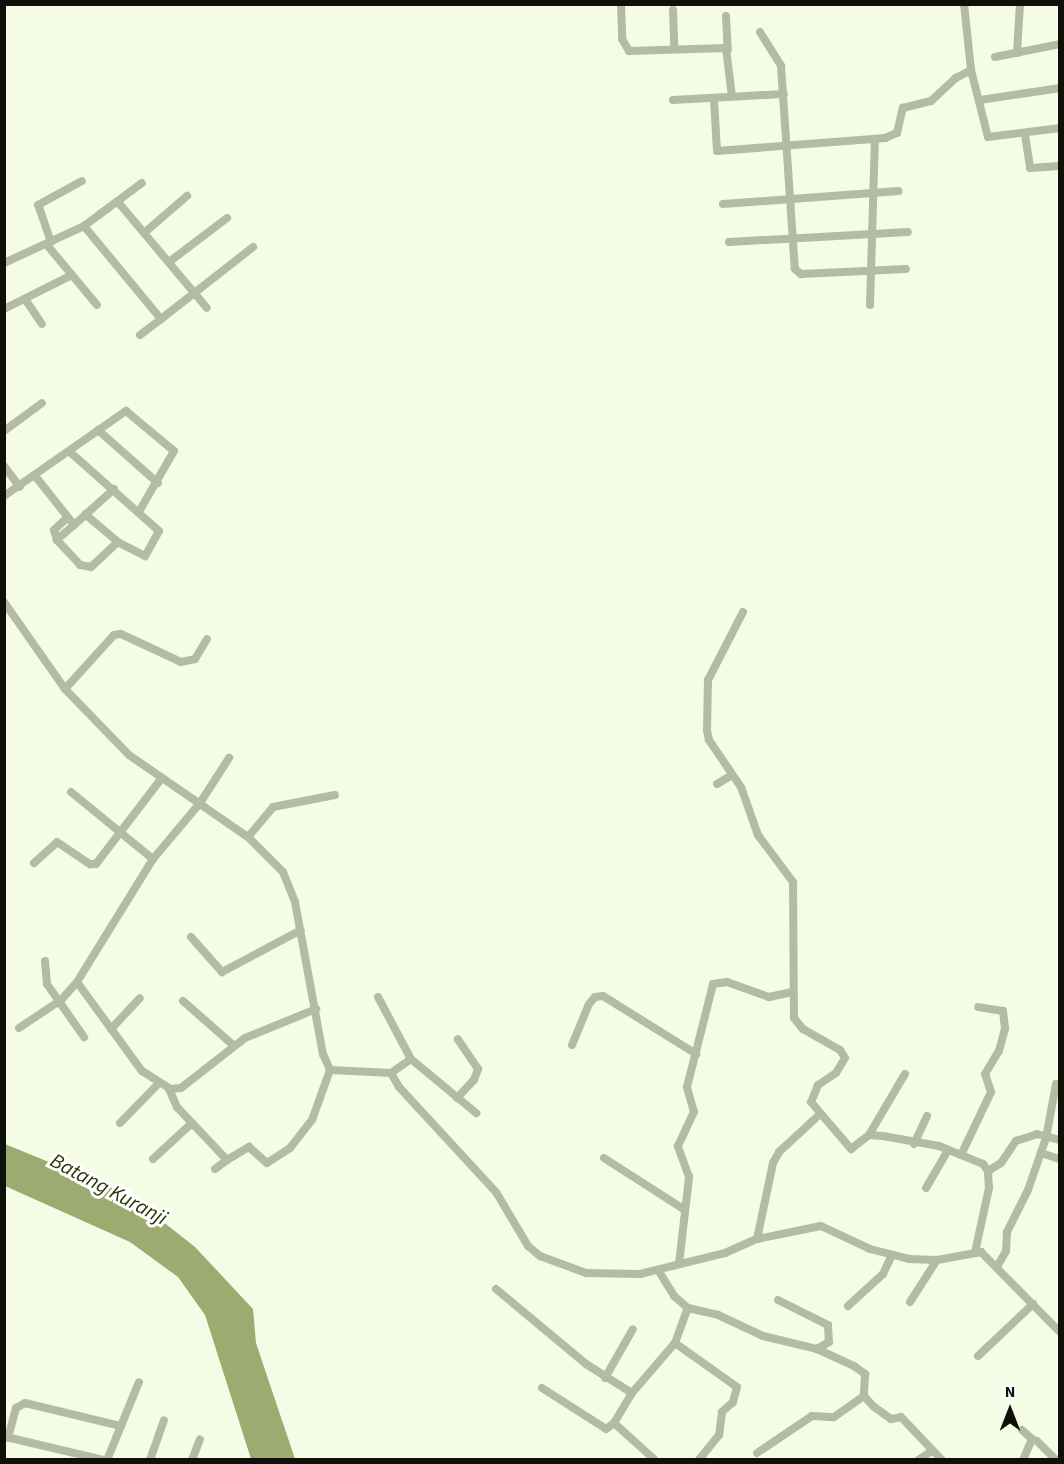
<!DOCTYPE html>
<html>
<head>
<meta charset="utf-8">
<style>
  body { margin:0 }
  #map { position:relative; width:1064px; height:1464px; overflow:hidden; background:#f5fce5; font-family:"Source Sans 3",sans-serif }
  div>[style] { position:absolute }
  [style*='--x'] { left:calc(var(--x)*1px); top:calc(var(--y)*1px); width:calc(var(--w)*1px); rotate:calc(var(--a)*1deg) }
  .water>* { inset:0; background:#9cac71 }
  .minor>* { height:8px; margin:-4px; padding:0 4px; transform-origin:4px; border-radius:4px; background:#b3bba1 }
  span { translate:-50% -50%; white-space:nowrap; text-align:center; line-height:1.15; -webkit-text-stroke:6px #fff; paint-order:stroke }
  .water-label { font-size:21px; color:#2c3607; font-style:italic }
  .frame { position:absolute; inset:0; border:6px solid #0e1009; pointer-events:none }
  .north { position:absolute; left:980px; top:1380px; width:60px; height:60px; -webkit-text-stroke:4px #fff; paint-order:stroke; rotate:0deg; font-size:16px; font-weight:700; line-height:24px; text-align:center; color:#0e1009 }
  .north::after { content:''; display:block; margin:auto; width:21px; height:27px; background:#0e1009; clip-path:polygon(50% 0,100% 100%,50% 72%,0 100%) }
</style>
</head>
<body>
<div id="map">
  <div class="water">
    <div style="clip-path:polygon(5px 1144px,129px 1195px,195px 1247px,253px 1309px,256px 1343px,295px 1459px,251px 1459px,205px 1315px,178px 1277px,130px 1242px,5px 1186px)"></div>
  </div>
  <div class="minor">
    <div style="--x:621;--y:4;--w:35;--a:88"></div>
    <div style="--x:622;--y:39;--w:14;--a:60"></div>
    <div style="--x:629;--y:51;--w:97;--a:-1.8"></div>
    <div style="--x:726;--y:48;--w:49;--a:83"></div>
    <div style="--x:964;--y:4;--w:66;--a:83.9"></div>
    <div style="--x:971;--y:70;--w:69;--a:75.8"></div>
    <div style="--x:988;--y:137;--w:73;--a:-7.1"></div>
    <div style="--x:673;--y:10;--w:37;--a:88"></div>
    <div style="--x:726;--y:16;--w:34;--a:87"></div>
    <div style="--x:760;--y:32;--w:40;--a:58"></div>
    <div style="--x:781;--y:66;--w:203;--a:86.1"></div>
    <div style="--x:795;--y:269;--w:8;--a:40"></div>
    <div style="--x:801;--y:274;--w:105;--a:-2.7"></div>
    <div style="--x:1017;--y:53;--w:49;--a:-86.5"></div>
    <div style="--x:995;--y:57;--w:66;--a:-11.3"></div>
    <div style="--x:714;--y:99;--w:52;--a:86.7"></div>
    <div style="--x:717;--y:151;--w:169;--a:-4.4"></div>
    <div style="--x:885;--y:138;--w:13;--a:-23"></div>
    <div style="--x:897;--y:133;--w:26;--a:-77"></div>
    <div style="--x:903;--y:108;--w:29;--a:-14"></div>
    <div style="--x:931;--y:101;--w:34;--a:-43"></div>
    <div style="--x:956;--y:78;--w:17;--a:-28"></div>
    <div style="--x:673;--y:100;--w:111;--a:-3.1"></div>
    <div style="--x:980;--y:100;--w:81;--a:-8.5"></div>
    <div style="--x:1025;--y:135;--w:33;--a:81"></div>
    <div style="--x:1030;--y:168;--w:30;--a:-4"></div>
    <div style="--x:118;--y:202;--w:138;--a:50"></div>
    <div style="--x:723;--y:204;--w:176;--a:-4.2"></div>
    <div style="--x:84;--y:226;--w:121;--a:50.4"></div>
    <div style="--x:161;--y:319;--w:117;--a:-38"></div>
    <div style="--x:144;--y:233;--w:57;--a:-40.7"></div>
    <div style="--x:51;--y:242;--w:39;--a:-109"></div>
    <div style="--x:38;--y:205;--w:50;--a:-28.6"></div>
    <div style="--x:729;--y:242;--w:179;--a:-3.2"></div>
    <div style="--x:47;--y:245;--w:78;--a:50.2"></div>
    <div style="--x:169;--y:262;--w:73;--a:-37.2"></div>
    <div style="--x:4;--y:263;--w:88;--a:-24.8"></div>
    <div style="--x:84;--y:226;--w:72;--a:-36.6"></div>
    <div style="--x:25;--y:299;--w:30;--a:56"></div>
    <div style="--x:870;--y:305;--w:166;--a:-88.3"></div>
    <div style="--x:4;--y:309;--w:74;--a:-26.6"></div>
    <div style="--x:140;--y:335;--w:26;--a:-37"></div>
    <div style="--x:98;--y:430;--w:80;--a:41.5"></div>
    <div style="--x:4;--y:431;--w:47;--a:-36.4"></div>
    <div style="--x:70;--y:452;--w:119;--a:41.6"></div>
    <div style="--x:159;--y:531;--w:29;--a:119"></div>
    <div style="--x:145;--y:556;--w:30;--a:-153"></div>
    <div style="--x:4;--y:466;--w:26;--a:53"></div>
    <div style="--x:36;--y:477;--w:61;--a:51.6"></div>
    <div style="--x:74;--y:525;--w:54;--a:-42"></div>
    <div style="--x:4;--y:496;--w:149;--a:-34.9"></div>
    <div style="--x:126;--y:411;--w:62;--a:39.8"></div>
    <div style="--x:174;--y:451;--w:68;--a:120"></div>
    <div style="--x:74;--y:525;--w:23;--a:139"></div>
    <div style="--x:57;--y:540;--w:34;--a:47"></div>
    <div style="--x:80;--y:565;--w:11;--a:10"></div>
    <div style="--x:91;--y:567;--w:37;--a:-43"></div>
    <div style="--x:118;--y:542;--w:43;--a:-139.7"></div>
    <div style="--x:57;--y:540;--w:10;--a:-107"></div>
    <div style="--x:54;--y:530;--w:18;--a:-43"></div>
    <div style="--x:4;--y:602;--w:106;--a:55"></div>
    <div style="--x:65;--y:689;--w:92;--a:45.9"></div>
    <div style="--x:129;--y:755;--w:145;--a:34.6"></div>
    <div style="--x:248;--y:837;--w:49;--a:45"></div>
    <div style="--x:283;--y:872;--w:32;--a:68"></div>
    <div style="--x:295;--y:902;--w:155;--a:79.6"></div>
    <div style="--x:323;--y:1054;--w:17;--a:66"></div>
    <div style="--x:330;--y:1070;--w:61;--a:2.8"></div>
    <div style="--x:391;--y:1073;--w:16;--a:60"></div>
    <div style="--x:399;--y:1087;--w:143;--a:47.3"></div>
    <div style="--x:496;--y:1192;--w:63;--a:59.3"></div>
    <div style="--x:528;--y:1246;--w:16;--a:40"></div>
    <div style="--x:540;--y:1256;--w:49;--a:20.3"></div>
    <div style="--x:586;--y:1273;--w:54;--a:1.1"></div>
    <div style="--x:640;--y:1274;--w:88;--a:-13.9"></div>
    <div style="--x:725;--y:1253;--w:35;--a:-24"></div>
    <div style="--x:757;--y:1239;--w:65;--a:-11.5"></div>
    <div style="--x:821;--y:1226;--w:54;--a:25.1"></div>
    <div style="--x:870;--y:1249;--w:40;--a:14.4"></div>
    <div style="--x:909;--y:1259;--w:28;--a:2"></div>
    <div style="--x:937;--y:1260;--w:45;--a:-10.3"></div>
    <div style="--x:981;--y:1252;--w:112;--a:45.4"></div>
    <div style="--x:743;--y:612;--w:76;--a:117.2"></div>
    <div style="--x:708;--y:680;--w:50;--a:91.1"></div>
    <div style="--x:707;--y:730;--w:10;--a:79"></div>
    <div style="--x:709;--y:740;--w:57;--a:55.8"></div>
    <div style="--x:741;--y:787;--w:51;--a:70.5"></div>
    <div style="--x:758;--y:835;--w:59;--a:53.3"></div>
    <div style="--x:793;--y:882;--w:136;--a:89.6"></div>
    <div style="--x:794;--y:1018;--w:14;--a:51"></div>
    <div style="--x:803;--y:1029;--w:43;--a:29.6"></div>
    <div style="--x:840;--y:1050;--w:9;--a:58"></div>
    <div style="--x:845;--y:1058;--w:17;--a:121"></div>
    <div style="--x:836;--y:1073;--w:22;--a:146"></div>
    <div style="--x:818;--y:1085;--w:18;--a:112"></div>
    <div style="--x:811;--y:1102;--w:62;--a:49.6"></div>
    <div style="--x:851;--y:1149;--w:23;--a:-38"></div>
    <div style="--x:869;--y:1135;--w:14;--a:4"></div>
    <div style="--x:883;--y:1136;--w:57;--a:10.1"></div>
    <div style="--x:939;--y:1146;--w:48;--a:22.2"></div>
    <div style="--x:983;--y:1164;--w:9;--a:54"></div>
    <div style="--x:988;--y:1171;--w:17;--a:87"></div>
    <div style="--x:989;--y:1188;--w:66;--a:102.3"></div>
    <div style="--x:65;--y:689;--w:73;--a:-47.8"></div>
    <div style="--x:114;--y:635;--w:7;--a:-8"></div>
    <div style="--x:121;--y:634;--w:66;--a:25"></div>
    <div style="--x:181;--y:662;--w:14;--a:-12"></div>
    <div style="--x:195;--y:659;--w:23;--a:-59"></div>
    <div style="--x:717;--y:784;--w:17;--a:-31"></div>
    <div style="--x:71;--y:792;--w:106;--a:39.3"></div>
    <div style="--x:248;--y:837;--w:39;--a:-50"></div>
    <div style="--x:273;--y:807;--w:63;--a:-11"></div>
    <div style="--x:34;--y:863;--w:31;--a:-42"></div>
    <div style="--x:57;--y:842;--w:40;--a:34"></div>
    <div style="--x:90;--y:864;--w:6;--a:0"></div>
    <div style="--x:96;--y:864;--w:107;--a:-52.6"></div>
    <div style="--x:191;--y:937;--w:47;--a:48.5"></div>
    <div style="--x:222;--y:972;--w:89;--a:-28"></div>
    <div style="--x:45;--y:961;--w:23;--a:85"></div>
    <div style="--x:47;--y:984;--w:65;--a:55.1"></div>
    <div style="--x:77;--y:982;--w:110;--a:53.9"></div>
    <div style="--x:142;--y:1071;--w:34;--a:32"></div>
    <div style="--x:171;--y:1089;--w:10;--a:-6"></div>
    <div style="--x:181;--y:1088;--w:81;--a:-38"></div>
    <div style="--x:245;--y:1038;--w:77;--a:-22.2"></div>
    <div style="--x:378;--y:997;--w:70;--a:62"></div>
    <div style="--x:411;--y:1059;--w:24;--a:145"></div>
    <div style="--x:183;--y:1001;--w:67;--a:41.3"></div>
    <div style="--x:19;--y:1028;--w:50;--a:-33.7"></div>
    <div style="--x:61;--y:1000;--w:24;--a:-48"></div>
    <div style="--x:77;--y:982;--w:145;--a:-58.3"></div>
    <div style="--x:153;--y:859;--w:73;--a:-50"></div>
    <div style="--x:200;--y:803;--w:54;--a:-57.2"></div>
    <div style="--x:111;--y:1029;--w:42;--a:-46.9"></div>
    <div style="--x:572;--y:1045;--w:44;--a:-67.5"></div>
    <div style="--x:589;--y:1004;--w:9;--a:-49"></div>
    <div style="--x:595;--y:997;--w:8;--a:-7"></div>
    <div style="--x:603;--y:996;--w:110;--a:31.9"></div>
    <div style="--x:411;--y:1059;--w:85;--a:39.7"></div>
    <div style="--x:169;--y:1089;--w:20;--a:66"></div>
    <div style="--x:177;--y:1107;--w:22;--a:47"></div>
    <div style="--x:457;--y:1098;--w:25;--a:-47"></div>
    <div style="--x:474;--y:1080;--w:12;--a:-70"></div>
    <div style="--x:478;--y:1069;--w:36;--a:-124"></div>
    <div style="--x:120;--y:1123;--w:56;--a:-45.7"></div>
    <div style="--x:869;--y:1135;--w:71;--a:-59.5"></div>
    <div style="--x:914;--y:1144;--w:31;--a:-65"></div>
    <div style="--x:1041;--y:1153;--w:20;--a:18"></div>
    <div style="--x:961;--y:1155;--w:70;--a:-64.5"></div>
    <div style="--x:991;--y:1092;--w:19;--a:-108"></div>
    <div style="--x:985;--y:1074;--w:27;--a:-59"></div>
    <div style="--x:999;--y:1051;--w:23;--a:-75"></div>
    <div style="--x:1005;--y:1029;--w:18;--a:-96"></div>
    <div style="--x:1003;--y:1011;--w:25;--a:-171"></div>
    <div style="--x:604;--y:1158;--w:96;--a:32.7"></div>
    <div style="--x:153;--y:1159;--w:53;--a:-42.7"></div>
    <div style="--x:192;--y:1123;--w:51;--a:46.6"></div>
    <div style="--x:227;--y:1160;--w:26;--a:-31"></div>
    <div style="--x:249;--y:1147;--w:24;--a:42"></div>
    <div style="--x:267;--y:1163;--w:27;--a:-33"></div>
    <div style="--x:290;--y:1148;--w:36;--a:-52"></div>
    <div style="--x:312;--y:1120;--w:53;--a:-70.2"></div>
    <div style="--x:215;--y:1169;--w:15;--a:-37"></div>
    <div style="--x:988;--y:1171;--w:15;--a:-32"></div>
    <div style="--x:1001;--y:1163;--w:27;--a:-56"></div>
    <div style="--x:1016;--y:1141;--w:22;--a:-18"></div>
    <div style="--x:1037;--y:1134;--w:24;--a:15"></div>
    <div style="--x:926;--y:1188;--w:44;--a:-59.9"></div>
    <div style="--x:757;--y:1239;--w:78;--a:-78.1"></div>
    <div style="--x:773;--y:1163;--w:13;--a:-61"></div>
    <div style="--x:779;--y:1152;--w:54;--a:-42.8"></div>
    <div style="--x:679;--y:1264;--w:88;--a:-83.4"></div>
    <div style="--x:689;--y:1177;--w:33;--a:-110"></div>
    <div style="--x:678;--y:1146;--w:38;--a:-65"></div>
    <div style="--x:694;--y:1112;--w:26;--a:-106"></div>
    <div style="--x:687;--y:1087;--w:106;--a:-75.8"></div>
    <div style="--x:713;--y:984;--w:14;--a:-8"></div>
    <div style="--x:727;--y:982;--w:45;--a:19.7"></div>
    <div style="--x:769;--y:997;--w:24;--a:-12"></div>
    <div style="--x:998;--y:1265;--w:16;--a:-60"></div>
    <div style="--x:1006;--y:1251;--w:19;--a:-87"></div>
    <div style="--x:1007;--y:1232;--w:47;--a:-63.4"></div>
    <div style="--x:1028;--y:1190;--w:55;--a:-70.9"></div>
    <div style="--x:1046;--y:1138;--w:55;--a:-79.5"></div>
    <div style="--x:658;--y:1270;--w:31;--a:58"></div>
    <div style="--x:674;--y:1296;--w:18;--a:41"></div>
    <div style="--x:688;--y:1308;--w:31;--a:13"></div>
    <div style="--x:718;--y:1315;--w:50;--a:25"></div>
    <div style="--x:763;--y:1336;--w:56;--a:13.5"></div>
    <div style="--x:817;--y:1349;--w:41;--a:24.7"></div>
    <div style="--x:854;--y:1366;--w:14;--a:36"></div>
    <div style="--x:865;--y:1374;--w:22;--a:93"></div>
    <div style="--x:864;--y:1396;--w:13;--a:48"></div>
    <div style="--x:873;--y:1406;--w:22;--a:36"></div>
    <div style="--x:891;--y:1419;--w:10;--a:-11"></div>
    <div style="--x:901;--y:1417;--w:59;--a:46.4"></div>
    <div style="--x:496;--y:1289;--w:117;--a:39.8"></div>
    <div style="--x:586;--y:1364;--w:54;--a:32.2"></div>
    <div style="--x:778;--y:1300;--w:56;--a:26.6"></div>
    <div style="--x:828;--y:1325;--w:17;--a:87"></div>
    <div style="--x:829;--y:1342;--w:14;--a:150"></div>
    <div style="--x:910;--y:1302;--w:50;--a:-57.3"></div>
    <div style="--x:848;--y:1306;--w:47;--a:-42.4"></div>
    <div style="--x:883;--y:1274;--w:21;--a:-65"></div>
    <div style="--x:675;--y:1343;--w:76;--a:35.4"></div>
    <div style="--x:737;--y:1387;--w:16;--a:105"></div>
    <div style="--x:733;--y:1402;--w:15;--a:138"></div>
    <div style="--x:722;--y:1412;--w:23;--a:97"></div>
    <div style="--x:719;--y:1435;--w:32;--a:129"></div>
    <div style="--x:978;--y:1356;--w:76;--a:-43.4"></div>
    <div style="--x:605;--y:1378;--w:56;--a:-60.3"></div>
    <div style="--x:542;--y:1388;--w:76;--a:32.6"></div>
    <div style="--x:606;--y:1429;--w:10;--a:-37"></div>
    <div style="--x:614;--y:1423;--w:35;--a:-59"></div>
    <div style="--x:632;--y:1393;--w:66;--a:-49.3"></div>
    <div style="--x:675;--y:1343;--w:37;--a:-70"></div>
    <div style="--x:614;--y:1423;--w:54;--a:42"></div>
    <div style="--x:1022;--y:1430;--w:13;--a:42"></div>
    <div style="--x:1032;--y:1439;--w:23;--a:113"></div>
    <div style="--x:6;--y:1437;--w:101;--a:13.2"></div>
    <div style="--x:8;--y:1438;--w:31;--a:-75"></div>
    <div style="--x:16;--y:1408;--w:10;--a:-29"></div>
    <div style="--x:25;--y:1403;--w:99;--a:13.5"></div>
    <div style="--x:1037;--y:1441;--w:27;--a:45"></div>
    <div style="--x:757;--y:1453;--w:66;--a:-33.9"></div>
    <div style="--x:812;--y:1416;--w:22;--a:3"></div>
    <div style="--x:834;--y:1417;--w:37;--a:-35"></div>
    <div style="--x:107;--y:1460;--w:84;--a:-67.7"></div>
    <div style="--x:150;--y:1460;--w:42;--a:-70.7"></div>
    <div style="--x:192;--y:1460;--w:22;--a:-69"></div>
    <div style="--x:918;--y:1460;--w:17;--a:-33"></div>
  </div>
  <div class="water-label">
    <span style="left:109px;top:1189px;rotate:28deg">Batang Kuranji</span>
  </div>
  <div class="frame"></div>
  <div class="north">N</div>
</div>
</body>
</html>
